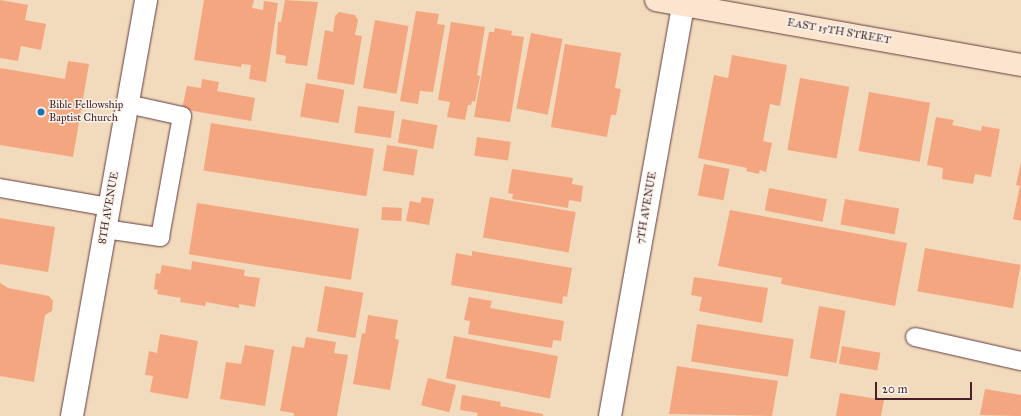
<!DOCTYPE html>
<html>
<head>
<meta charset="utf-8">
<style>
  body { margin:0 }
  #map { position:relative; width:1021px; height:416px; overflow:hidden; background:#f2dbbc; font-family:"IM FELL Great Primer",serif }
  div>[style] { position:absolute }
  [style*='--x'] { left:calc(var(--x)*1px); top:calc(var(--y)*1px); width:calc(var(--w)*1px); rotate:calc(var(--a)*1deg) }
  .building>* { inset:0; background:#f4a680; transform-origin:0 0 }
  .roads { filter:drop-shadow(0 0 1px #633b41) drop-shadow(0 0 1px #633b41) }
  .lane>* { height:18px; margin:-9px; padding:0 9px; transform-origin:9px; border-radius:9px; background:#fff }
  .street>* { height:22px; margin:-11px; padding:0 11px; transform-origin:11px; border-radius:11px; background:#fff }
  .secondary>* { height:22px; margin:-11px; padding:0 11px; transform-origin:11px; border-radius:11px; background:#fce5cf }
  .dots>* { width:11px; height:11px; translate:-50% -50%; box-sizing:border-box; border:2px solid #f7f3e8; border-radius:50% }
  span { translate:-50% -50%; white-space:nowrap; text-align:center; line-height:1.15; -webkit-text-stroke:3px #f7f3e8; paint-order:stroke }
  .street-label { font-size:11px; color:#4a1f2b }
  .poi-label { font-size:11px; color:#4a1f2b }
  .left { translate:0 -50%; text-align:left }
  .scale { position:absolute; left:875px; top:382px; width:97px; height:18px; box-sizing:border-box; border:2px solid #4a1f2b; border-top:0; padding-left:5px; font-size:12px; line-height:14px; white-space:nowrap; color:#4a1f2b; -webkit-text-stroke:3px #f7f3e8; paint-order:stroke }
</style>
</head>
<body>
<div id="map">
  <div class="building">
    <div style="clip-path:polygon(0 0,28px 5px,25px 20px,46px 24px,41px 50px,21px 46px,18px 61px,0 58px)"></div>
    <div style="clip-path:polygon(204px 0,254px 0,252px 8px,263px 10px,264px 1px,278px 3px,266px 82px,249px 79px,251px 65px,242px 64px,241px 67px,194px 60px)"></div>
    <div style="clip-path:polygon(285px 0,318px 2px,307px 66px,285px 63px,286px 56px,276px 54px,278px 22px,281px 22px)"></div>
    <div style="clip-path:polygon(416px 11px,439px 14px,437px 24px,445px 25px,433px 92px,420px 91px,418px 104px,400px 101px)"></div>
    <div style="clip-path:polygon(339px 12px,355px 15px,358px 20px,355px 35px,362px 36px,354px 85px,317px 79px,325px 30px,333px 32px,335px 16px)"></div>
    <div style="left:375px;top:20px;width:34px;height:69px;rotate:10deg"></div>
    <div style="clip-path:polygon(451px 22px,485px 27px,477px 75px,480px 76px,475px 102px,472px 101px,471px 105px,468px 105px,465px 120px,447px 117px,450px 102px,438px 100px)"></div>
    <div style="clip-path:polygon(495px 28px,512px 31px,511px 35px,524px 37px,510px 122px,474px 117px,489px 32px,494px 32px)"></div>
    <div style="left:531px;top:33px;width:32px;height:77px;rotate:11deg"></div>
    <div style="clip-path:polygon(565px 44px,621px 53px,615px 88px,621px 89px,616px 115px,611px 115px,607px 137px,551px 127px)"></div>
    <div style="clip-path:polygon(732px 55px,787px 65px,780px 106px,770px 104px,763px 141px,772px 143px,766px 172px,760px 170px,759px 174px,746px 171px,747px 168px,698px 158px,714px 75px,728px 78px)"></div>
    <div style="clip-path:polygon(68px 61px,89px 64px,73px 157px,0 145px,0 68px,65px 79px)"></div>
    <div style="left:800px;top:78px;width:50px;height:73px;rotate:10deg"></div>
    <div style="clip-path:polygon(202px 79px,219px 82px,217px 91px,255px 98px,251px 121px,182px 109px,187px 86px,201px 88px)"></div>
    <div style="left:306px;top:83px;width:39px;height:34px;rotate:10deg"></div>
    <div style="left:869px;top:92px;width:62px;height:60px;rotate:10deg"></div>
    <div style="left:358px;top:106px;width:37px;height:27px;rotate:8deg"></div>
    <div style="clip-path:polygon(936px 117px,954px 120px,952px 125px,981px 131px,982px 126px,1000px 129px,991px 177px,975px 174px,973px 184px,942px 179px,943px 168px,927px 165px)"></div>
    <div style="left:402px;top:119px;width:36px;height:24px;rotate:10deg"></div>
    <div style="left:211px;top:123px;width:165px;height:48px;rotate:9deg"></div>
    <div style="left:477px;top:137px;width:34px;height:19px;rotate:8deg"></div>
    <div style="left:387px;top:145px;width:31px;height:26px;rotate:9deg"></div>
    <div style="clip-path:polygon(1021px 162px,1021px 221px,1013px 219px,1020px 186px,1016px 185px)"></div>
    <div style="left:704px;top:164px;width:26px;height:32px;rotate:11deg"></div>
    <div style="clip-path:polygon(512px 169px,573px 178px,572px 184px,583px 186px,581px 202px,569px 200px,568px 208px,512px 199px,513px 194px,508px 193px)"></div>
    <div style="left:769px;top:188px;width:59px;height:23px;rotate:11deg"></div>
    <div style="clip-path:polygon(422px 197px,434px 199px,429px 225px,406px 221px,410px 201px,420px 203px)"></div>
    <div style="left:490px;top:197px;width:87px;height:41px;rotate:10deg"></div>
    <div style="left:845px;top:199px;width:55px;height:26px;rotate:10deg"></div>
    <div style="left:197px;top:203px;width:164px;height:52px;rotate:9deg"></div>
    <div style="left:382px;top:207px;width:20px;height:13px;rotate:3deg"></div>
    <div style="clip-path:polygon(730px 210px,907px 243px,895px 306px,781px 284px,782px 278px,718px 266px)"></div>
    <div style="clip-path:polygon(0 218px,55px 227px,48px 272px,0 264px)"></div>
    <div style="left:925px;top:248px;width:97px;height:44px;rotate:10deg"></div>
    <div style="clip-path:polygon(472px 251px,572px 268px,567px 297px,563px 296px,562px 304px,451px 285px,456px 253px,472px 256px)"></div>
    <div style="clip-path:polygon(192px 261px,245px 270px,244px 276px,260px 278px,255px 307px,239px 304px,239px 308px,206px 302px,205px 306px,180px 302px,181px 298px,157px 294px,158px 290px,154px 289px,156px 273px,160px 274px,162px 265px,191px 270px)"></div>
    <div style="clip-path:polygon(694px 277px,768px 288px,762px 323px,699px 311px,702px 297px,691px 295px)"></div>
    <div style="clip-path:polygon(0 283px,8px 288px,49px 296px,53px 301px,52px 311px,45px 315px,34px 382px,0 376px)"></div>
    <div style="left:325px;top:286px;width:39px;height:46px;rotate:10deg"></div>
    <div style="clip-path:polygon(469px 297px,492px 301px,490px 308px,564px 321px,561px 341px,553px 340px,552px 348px,468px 334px,470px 321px,464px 320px)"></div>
    <div style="left:819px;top:306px;width:27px;height:53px;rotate:10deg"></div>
    <div style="clip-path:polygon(368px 315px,398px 320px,395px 339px,399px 340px,390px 390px,353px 384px,362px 333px,365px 334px)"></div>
    <div style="left:697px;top:324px;width:98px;height:38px;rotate:9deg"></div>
    <div style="clip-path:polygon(160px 334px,198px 341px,188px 399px,150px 392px,153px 376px,145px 375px,149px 351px,157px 353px)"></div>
    <div style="left:454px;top:336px;width:106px;height:43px;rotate:11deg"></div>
    <div style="clip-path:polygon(306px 337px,336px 342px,334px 353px,348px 355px,337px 416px,294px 416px,294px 413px,280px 411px,292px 346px,304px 348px)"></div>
    <div style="clip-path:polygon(245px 345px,274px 350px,265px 406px,220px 399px,226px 362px,241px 364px)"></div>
    <div style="left:842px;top:346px;width:39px;height:18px;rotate:10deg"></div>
    <div style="clip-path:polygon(677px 366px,778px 381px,772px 416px,669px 414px)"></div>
    <div style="left:428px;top:378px;width:29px;height:28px;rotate:14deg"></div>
    <div style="clip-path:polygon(985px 389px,1021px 395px,1021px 416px,980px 415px)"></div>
    <div style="clip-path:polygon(840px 393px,884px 400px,881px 416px,836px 416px)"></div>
    <div style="clip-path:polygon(462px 395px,501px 402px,500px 406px,543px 414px,543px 416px,477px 416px,478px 413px,460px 410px)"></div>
  </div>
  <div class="roads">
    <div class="lane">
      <div style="--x:0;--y:188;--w:111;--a:9.9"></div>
      <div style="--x:105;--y:229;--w:56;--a:8.3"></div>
      <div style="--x:160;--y:237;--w:123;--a:-79.7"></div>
      <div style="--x:182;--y:116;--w:56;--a:-167.7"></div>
      <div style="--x:915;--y:337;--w:109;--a:12.8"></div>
    </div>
    <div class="street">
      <div style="--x:72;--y:416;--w:423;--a:-79.9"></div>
      <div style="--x:610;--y:416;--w:423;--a:-79.9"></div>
    </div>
    <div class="secondary">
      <div style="--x:656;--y:0;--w:371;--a:10.1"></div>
    </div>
  </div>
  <div class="dots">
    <div style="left:41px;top:112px;background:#1f6fb2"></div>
  </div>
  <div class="street-label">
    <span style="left:839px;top:32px;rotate:10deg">EAST 15TH STREET</span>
    <span style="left:109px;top:208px;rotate:-80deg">8TH AVENUE</span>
    <span style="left:647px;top:208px;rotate:-80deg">7TH AVENUE</span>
  </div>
  <div class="poi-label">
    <span class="left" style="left:49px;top:112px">Bible Fellowship<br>Baptist Church</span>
  </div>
  <div class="scale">20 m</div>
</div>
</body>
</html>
